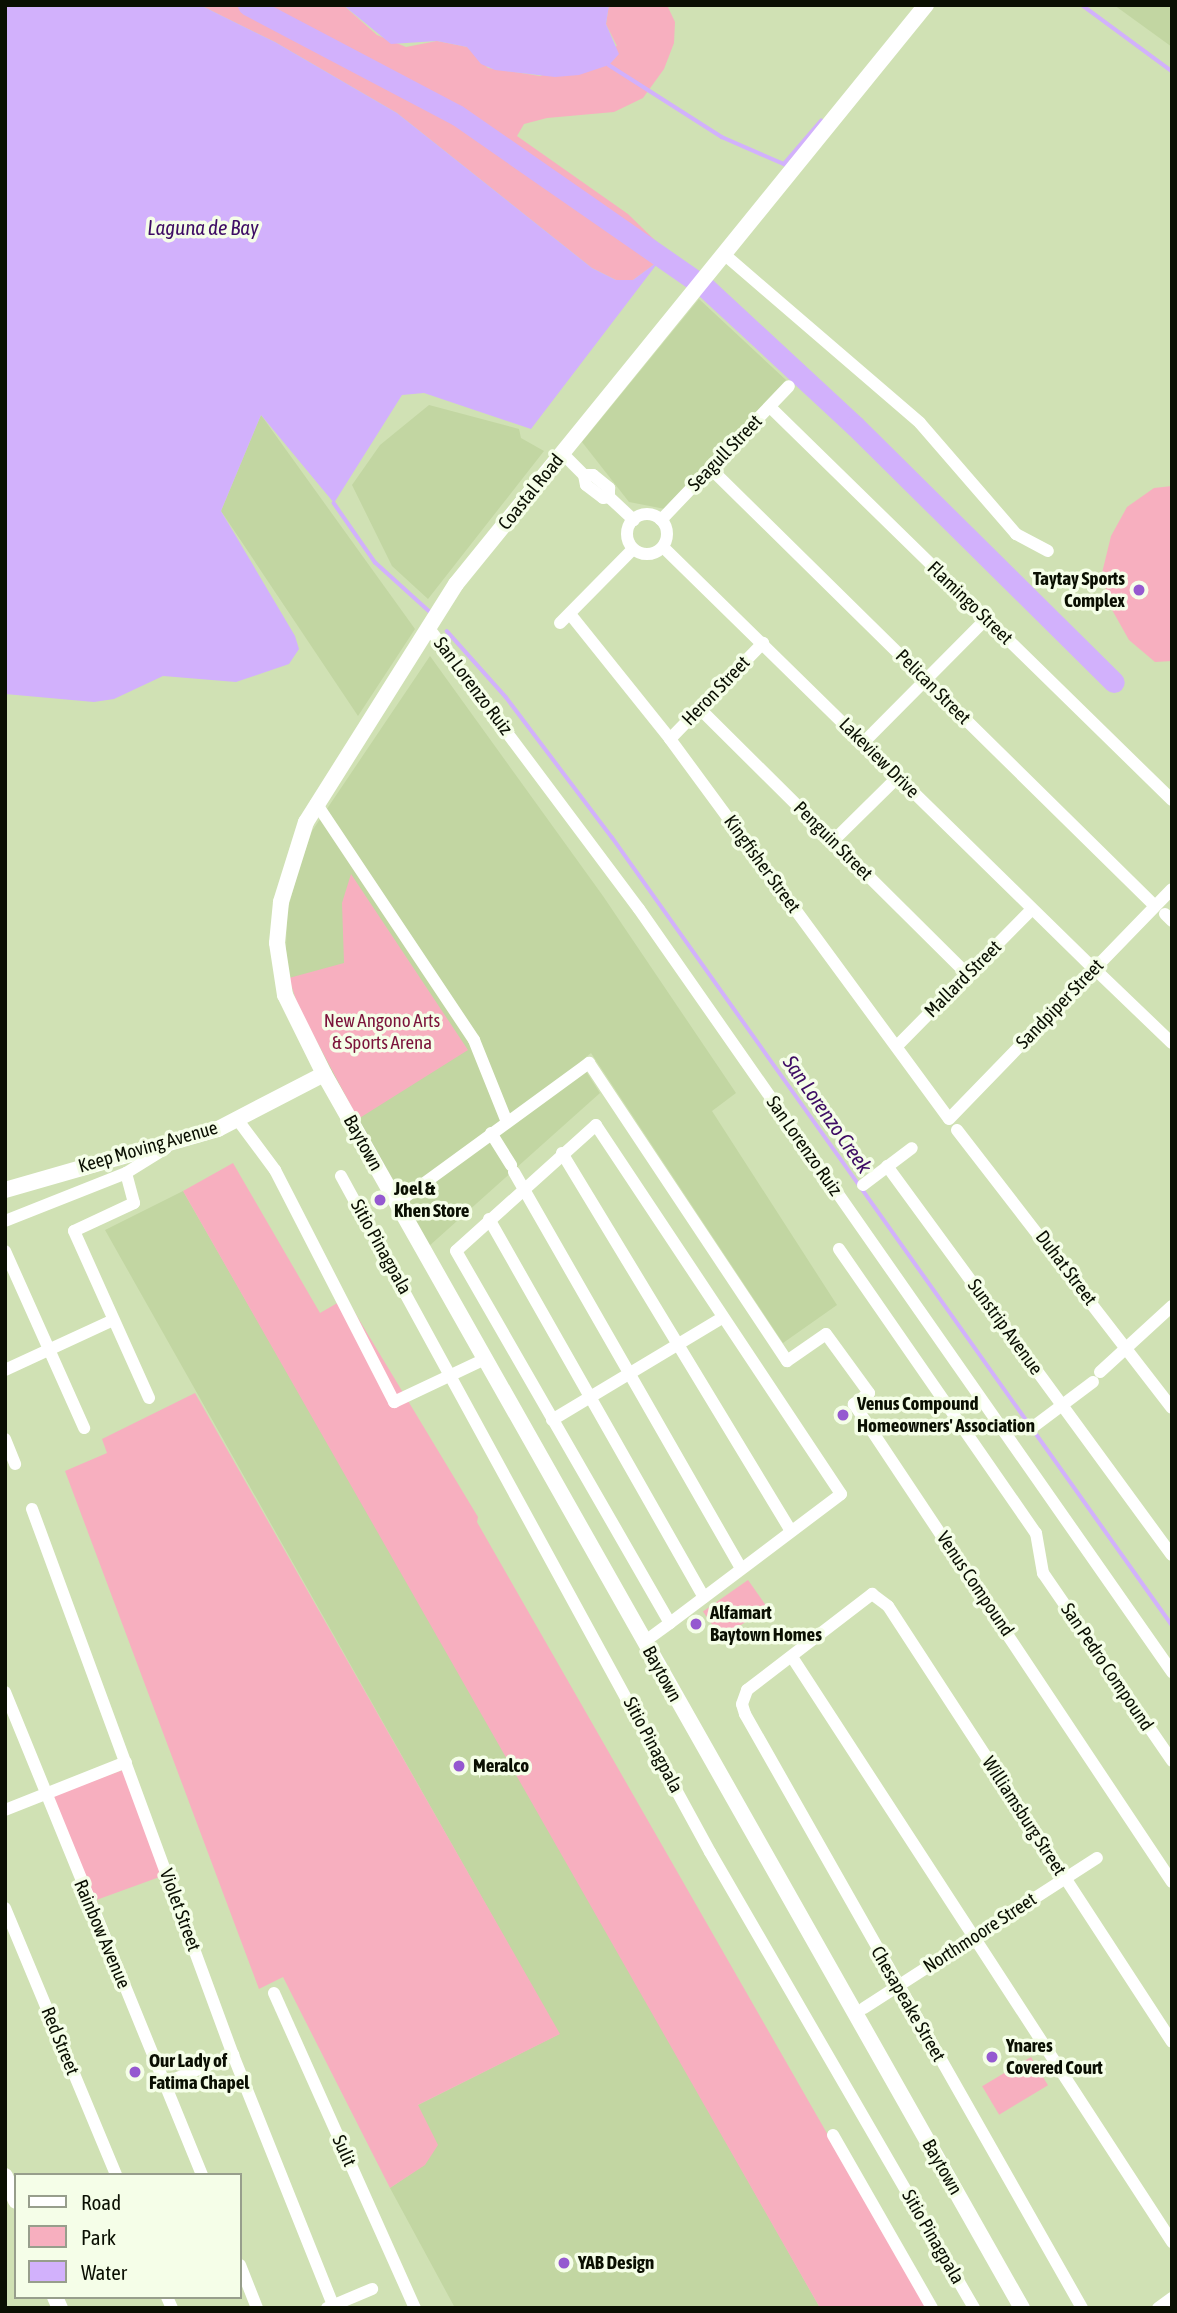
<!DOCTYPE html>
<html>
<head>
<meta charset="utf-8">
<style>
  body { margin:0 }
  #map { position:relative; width:1177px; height:2313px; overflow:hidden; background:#d0e1b4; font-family:"Asap Condensed",sans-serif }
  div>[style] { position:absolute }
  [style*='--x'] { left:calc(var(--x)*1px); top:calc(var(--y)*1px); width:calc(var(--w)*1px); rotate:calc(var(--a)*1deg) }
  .built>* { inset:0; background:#c2d6a2 }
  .green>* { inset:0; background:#f7afbf; transform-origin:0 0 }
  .water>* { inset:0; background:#d2b1fc }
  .stream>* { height:3.5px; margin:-1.75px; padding:0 1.75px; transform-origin:1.75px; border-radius:1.75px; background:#d2b1fc }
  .river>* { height:21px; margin:-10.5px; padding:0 10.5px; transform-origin:10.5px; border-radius:10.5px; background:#d2b1fc }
  .street>* { height:12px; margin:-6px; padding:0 6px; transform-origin:6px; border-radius:6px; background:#fff }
  .street>.ring { margin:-6px; padding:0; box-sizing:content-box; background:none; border:12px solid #fff; border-radius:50% }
  .secondary>* { height:16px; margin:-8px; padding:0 8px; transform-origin:8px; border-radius:8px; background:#fff }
  .dots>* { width:19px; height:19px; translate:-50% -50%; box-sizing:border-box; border:4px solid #f5fee8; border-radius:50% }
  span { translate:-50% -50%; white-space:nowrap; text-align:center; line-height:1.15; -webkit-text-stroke:7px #f5fee8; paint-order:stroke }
  .street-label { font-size:19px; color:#0a0f02 }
  .poi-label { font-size:19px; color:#0a0f02; font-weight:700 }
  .right { translate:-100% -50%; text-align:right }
  .left { translate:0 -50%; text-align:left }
  .park-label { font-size:19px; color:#7b123a }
  .water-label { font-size:21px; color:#3e0c64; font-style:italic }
  .frame { position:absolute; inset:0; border:7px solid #0a0f02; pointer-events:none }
  .legend { position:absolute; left:14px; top:2173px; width:228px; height:126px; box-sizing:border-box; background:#f5fee8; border:2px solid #979e8c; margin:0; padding:9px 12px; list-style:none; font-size:21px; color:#0a0f02 }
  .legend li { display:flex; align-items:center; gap:14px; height:35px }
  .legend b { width:35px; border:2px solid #979e8c }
</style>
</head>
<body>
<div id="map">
  <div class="built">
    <div style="clip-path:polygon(1114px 5px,1172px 5px,1172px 47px)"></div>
    <div style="clip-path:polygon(699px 299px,786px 380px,665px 509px,629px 502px,582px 442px)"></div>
    <div style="clip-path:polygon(429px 405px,519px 429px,521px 438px,544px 451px,428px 599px,392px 566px,352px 485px,380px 445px)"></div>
    <div style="clip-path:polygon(261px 415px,415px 629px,358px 716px,221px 511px)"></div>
    <div style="clip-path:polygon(430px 656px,603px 896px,736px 1093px,712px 1111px,837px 1305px,783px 1343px,591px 1053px,580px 1062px,600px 1093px,428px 1247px,318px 1046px,289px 978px,286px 950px,287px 912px,299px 868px,312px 831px)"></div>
    <div style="clip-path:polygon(183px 1191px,547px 1826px,820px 2308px,455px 2308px,390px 2188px,424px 2165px,418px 2105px,559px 2034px,105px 1230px)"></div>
  </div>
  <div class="green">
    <div style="clip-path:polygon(200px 5px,343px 5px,377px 35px,406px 47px,437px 41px,467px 47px,488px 68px,540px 76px,617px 46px,606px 24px,609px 5px,667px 5px,675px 22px,674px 43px,664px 69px,643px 98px,614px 112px,547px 118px,524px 124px,517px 136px,628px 214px,665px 250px,660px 260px,633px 280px,616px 280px,592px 268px,397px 113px,275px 42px)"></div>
    <div style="clip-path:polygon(1172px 486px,1172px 661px,1155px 662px,1129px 640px,1111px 608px,1102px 573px,1111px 536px,1127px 507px,1154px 488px)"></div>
    <div style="clip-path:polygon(351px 874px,468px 1050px,358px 1119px,298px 1006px,289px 978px,344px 963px,342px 903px)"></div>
    <div style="clip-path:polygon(233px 1163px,320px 1313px,346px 1298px,478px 1517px,477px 1522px,927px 2308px,820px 2308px,183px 1191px)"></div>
    <div style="clip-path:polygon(195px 1393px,560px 2034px,418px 2105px,438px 2145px,425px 2165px,390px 2188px,283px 1977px,259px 1989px,65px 1471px,107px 1453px,102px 1439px)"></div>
    <div style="left:748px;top:1580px;width:33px;height:55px;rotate:55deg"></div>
    <div style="left:123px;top:1770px;width:113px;height:74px;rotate:70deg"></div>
    <div style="left:1031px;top:2057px;width:33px;height:57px;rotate:59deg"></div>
  </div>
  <div class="water">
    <div style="clip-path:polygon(5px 5px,200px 5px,275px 42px,397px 113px,592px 268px,616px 280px,633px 280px,660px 260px,531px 429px,424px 393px,402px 395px,334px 503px,261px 415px,221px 511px,295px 636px,299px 649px,289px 664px,236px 682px,163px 676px,114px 699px,94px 702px,5px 694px)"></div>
    <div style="clip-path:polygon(343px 5px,609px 5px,606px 24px,619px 54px,609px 65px,579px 75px,555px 77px,495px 70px,481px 64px,467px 47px,437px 41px,391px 44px)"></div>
  </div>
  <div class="stream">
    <div style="--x:1082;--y:5;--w:112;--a:36.3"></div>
    <div style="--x:609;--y:65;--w:134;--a:32.5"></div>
    <div style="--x:722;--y:137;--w:70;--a:23.6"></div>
    <div style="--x:784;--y:164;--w:57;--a:-49.3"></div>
    <div style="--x:334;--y:503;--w:72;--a:55.2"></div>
    <div style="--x:375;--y:562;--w:73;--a:42.2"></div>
    <div style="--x:447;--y:631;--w:89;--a:48.2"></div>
    <div style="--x:506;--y:697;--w:176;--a:52.9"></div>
    <div style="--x:612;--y:837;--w:967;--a:54.6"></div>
  </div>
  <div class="river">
    <div style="--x:248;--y:5;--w:236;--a:27.8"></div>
    <div style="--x:457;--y:115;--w:303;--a:34.8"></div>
    <div style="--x:706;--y:288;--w:203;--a:42.8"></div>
    <div style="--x:855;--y:426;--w:364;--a:44.7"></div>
  </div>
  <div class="street">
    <div style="--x:725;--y:255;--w:257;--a:40.7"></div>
    <div style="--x:920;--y:423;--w:147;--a:49.1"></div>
    <div style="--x:1016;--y:534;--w:36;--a:28"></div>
    <div style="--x:770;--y:407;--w:562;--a:44.35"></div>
    <div style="--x:562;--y:453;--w:31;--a:45"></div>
    <div style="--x:584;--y:475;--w:10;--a:79"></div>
    <div style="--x:586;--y:485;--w:21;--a:37"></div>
    <div style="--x:603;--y:498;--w:6;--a:-9"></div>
    <div style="--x:710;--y:468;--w:624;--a:44.55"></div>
    <div style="--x:584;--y:475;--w:9;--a:0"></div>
    <div style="--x:593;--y:475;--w:21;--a:39"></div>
    <div style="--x:609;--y:488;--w:9;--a:90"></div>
    <div style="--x:609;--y:497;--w:34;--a:43"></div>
    <div class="ring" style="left:627px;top:514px;width:28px;height:28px"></div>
    <div style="--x:661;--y:520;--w:185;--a:-46.3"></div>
    <div style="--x:663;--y:547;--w:603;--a:44.4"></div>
    <div style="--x:570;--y:614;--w:160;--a:51.3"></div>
    <div style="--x:670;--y:739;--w:471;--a:53.7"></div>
    <div style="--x:949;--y:1119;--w:320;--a:-45.9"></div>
    <div style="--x:560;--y:623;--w:104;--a:-45.4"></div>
    <div style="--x:428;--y:627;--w:352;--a:53.2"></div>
    <div style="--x:639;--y:909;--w:931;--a:55.06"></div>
    <div style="--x:699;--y:708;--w:378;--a:44.8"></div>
    <div style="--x:670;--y:739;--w:134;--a:-45.9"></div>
    <div style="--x:863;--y:743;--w:175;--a:-45.2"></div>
    <div style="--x:316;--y:803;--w:285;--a:56.3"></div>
    <div style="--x:474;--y:1040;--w:88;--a:68.1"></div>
    <div style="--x:833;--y:841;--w:91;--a:-44.6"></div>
    <div style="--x:1165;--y:914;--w:10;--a:45"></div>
    <div style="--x:1101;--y:975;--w:98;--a:43.8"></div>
    <div style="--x:897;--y:1046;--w:190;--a:-45.4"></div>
    <div style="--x:237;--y:1119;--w:64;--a:53.3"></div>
    <div style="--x:275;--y:1170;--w:261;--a:62.8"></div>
    <div style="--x:394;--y:1402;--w:101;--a:-25.3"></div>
    <div style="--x:957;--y:1130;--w:351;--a:52.3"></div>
    <div style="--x:491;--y:1133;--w:38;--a:58"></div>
    <div style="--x:562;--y:1153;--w:442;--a:58.8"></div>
    <div style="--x:887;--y:1166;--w:482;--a:53.8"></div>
    <div style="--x:514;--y:1172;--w:457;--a:60.2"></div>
    <div style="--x:126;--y:1173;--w:31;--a:75"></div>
    <div style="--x:134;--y:1203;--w:66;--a:155"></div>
    <div style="--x:74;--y:1231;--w:183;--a:65.8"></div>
    <div style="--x:341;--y:1176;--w:770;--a:61.37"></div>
    <div style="--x:710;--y:1852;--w:527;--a:59.93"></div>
    <div style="--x:863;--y:1185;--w:61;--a:-37.1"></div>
    <div style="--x:397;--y:1203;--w:238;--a:-36.1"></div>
    <div style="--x:589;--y:1063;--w:358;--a:56.4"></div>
    <div style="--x:787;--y:1361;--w:47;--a:-34.7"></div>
    <div style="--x:826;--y:1334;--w:73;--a:53.9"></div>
    <div style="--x:869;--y:1393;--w:19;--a:144"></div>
    <div style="--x:854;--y:1404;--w:574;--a:56.37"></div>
    <div style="--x:489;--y:1219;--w:435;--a:60.4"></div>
    <div style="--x:5;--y:1221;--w:130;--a:-21.6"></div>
    <div style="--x:126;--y:1173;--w:47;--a:-32"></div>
    <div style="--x:839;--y:1249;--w:346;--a:55.3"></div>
    <div style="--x:1036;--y:1533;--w:41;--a:80.1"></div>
    <div style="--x:1043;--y:1573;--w:228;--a:55.5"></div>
    <div style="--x:5;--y:1251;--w:194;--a:65.9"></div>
    <div style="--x:5;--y:1370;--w:119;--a:-24.8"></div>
    <div style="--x:1100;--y:1372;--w:98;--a:-42.5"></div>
    <div style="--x:552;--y:1420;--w:198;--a:-31"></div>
    <div style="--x:1033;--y:1427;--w:75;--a:-36.9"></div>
    <div style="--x:5;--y:1439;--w:27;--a:68"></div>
    <div style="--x:32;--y:1509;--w:582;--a:69.79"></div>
    <div style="--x:233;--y:2055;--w:272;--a:68.2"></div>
    <div style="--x:644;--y:1642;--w:32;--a:-36"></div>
    <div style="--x:670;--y:1623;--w:214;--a:-37"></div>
    <div style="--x:841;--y:1494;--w:443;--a:-123.6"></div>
    <div style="--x:596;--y:1125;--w:188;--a:138"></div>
    <div style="--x:456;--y:1251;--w:429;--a:60.1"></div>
    <div style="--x:792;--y:1657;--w:698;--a:56.99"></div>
    <div style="--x:5;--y:1692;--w:522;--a:67.81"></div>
    <div style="--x:5;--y:1810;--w:130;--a:-21.6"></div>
    <div style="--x:5;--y:1908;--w:289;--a:67.4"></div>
    <div style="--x:274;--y:1993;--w:345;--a:65.9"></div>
    <div style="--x:864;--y:2008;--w:277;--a:-32.8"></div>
    <div style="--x:165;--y:2083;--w:74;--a:-22.4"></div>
    <div style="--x:833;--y:2135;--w:199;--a:60.2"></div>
    <div style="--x:240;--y:2265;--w:46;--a:68.4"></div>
    <div style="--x:167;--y:2297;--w:12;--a:66"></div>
    <div style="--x:327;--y:2308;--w:49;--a:-22.9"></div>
    <div style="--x:1082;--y:2308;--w:683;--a:-119.57"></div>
    <div style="--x:745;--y:1714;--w:10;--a:-107"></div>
    <div style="--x:742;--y:1704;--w:15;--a:-70"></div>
    <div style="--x:747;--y:1690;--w:158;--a:-37.5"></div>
    <div style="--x:872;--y:1594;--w:20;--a:37"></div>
    <div style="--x:888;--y:1606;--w:520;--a:56.92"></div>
    <div style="--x:1158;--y:2308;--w:17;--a:-36"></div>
  </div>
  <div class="secondary">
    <div style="--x:926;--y:5;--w:746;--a:129.07"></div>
    <div style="--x:456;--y:584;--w:281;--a:122.2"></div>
    <div style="--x:306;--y:822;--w:84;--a:107.4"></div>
    <div style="--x:281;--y:902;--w:41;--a:95.6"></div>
    <div style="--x:277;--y:943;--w:53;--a:81.3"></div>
    <div style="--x:285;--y:995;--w:88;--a:63.7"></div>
    <div style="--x:324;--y:1074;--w:1418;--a:60.51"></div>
    <div style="--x:5;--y:1190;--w:222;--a:-16"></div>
    <div style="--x:218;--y:1129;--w:119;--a:-27.4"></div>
    <div style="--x:5;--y:2176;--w:27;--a:66"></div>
    <div style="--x:55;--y:2297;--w:12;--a:66"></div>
  </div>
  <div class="dots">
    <div style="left:1139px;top:590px;background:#9559d0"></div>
    <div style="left:380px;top:1200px;background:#9559d0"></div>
    <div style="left:843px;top:1415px;background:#9559d0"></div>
    <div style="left:696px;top:1624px;background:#9559d0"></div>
    <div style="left:459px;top:1766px;background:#9559d0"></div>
    <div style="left:992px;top:2057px;background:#9559d0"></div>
    <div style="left:135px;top:2072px;background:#9559d0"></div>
    <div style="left:564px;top:2263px;background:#9559d0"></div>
  </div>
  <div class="street-label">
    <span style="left:725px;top:453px;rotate:-46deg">Seagull Street</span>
    <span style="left:531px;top:492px;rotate:-51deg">Coastal Road</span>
    <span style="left:970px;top:603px;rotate:44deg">Flamingo Street</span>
    <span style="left:473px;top:686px;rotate:53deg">San Lorenzo Ruiz</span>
    <span style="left:933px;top:687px;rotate:45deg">Pelican Street</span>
    <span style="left:716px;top:691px;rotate:-46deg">Heron Street</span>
    <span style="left:879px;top:758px;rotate:45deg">Lakeview Drive</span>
    <span style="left:833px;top:841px;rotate:45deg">Penguin Street</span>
    <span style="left:762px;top:864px;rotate:54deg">Kingfisher Street</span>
    <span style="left:963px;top:979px;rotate:-45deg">Mallard Street</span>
    <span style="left:1060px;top:1004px;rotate:-46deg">Sandpiper Street</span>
    <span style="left:363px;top:1143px;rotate:61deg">Baytown</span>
    <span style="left:804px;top:1146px;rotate:55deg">San Lorenzo Ruiz</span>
    <span style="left:148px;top:1147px;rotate:-16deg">Keep Moving Avenue</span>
    <span style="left:381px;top:1247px;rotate:61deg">Sitio Pinagpala</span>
    <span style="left:1066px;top:1268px;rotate:53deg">Duhat Street</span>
    <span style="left:1005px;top:1327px;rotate:54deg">Sunstrip Avenue</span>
    <span style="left:975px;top:1584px;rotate:56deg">Venus Compound</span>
    <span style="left:1107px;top:1667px;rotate:56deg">San Pedro Compound</span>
    <span style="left:662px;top:1674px;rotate:61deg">Baytown</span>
    <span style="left:653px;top:1745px;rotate:62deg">Sitio Pinagpala</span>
    <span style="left:1024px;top:1816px;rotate:57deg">Williamsburg Street</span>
    <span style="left:180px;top:1910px;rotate:70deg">Violet Street</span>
    <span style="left:980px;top:1933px;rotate:-33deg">Northmoore Street</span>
    <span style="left:102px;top:1934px;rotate:67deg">Rainbow Avenue</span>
    <span style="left:908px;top:2004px;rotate:60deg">Chesapeake Street</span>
    <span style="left:60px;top:2041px;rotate:68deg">Red Street</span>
    <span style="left:344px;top:2151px;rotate:66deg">Sulit</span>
    <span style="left:942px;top:2167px;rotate:60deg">Baytown</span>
    <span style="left:933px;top:2237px;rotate:60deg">Sitio Pinagpala</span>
  </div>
  <div class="poi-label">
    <span class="right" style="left:1125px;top:590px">Taytay Sports<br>Complex</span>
    <span class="left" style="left:394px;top:1200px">Joel &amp;<br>Khen Store</span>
    <span class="left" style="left:857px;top:1415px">Venus Compound<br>Homeowners' Association</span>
    <span class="left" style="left:710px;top:1624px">Alfamart<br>Baytown Homes</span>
    <span class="left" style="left:473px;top:1766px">Meralco</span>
    <span class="left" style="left:1006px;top:2057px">Ynares<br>Covered Court</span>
    <span class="left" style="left:149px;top:2072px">Our Lady of<br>Fatima Chapel</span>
    <span class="left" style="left:578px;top:2263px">YAB Design</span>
  </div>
  <div class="park-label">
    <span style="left:382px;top:1032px">New Angono Arts<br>&amp; Sports Arena</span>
  </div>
  <div class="water-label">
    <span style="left:203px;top:227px">Laguna de Bay</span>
    <span style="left:828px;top:1114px;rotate:55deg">San Lorenzo Creek</span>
  </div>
  <div class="frame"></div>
  <ul class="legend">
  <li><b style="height:9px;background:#fff"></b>Road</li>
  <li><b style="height:19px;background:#f7afbf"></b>Park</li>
  <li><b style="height:19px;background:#d2b1fc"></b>Water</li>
  </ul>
</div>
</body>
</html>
